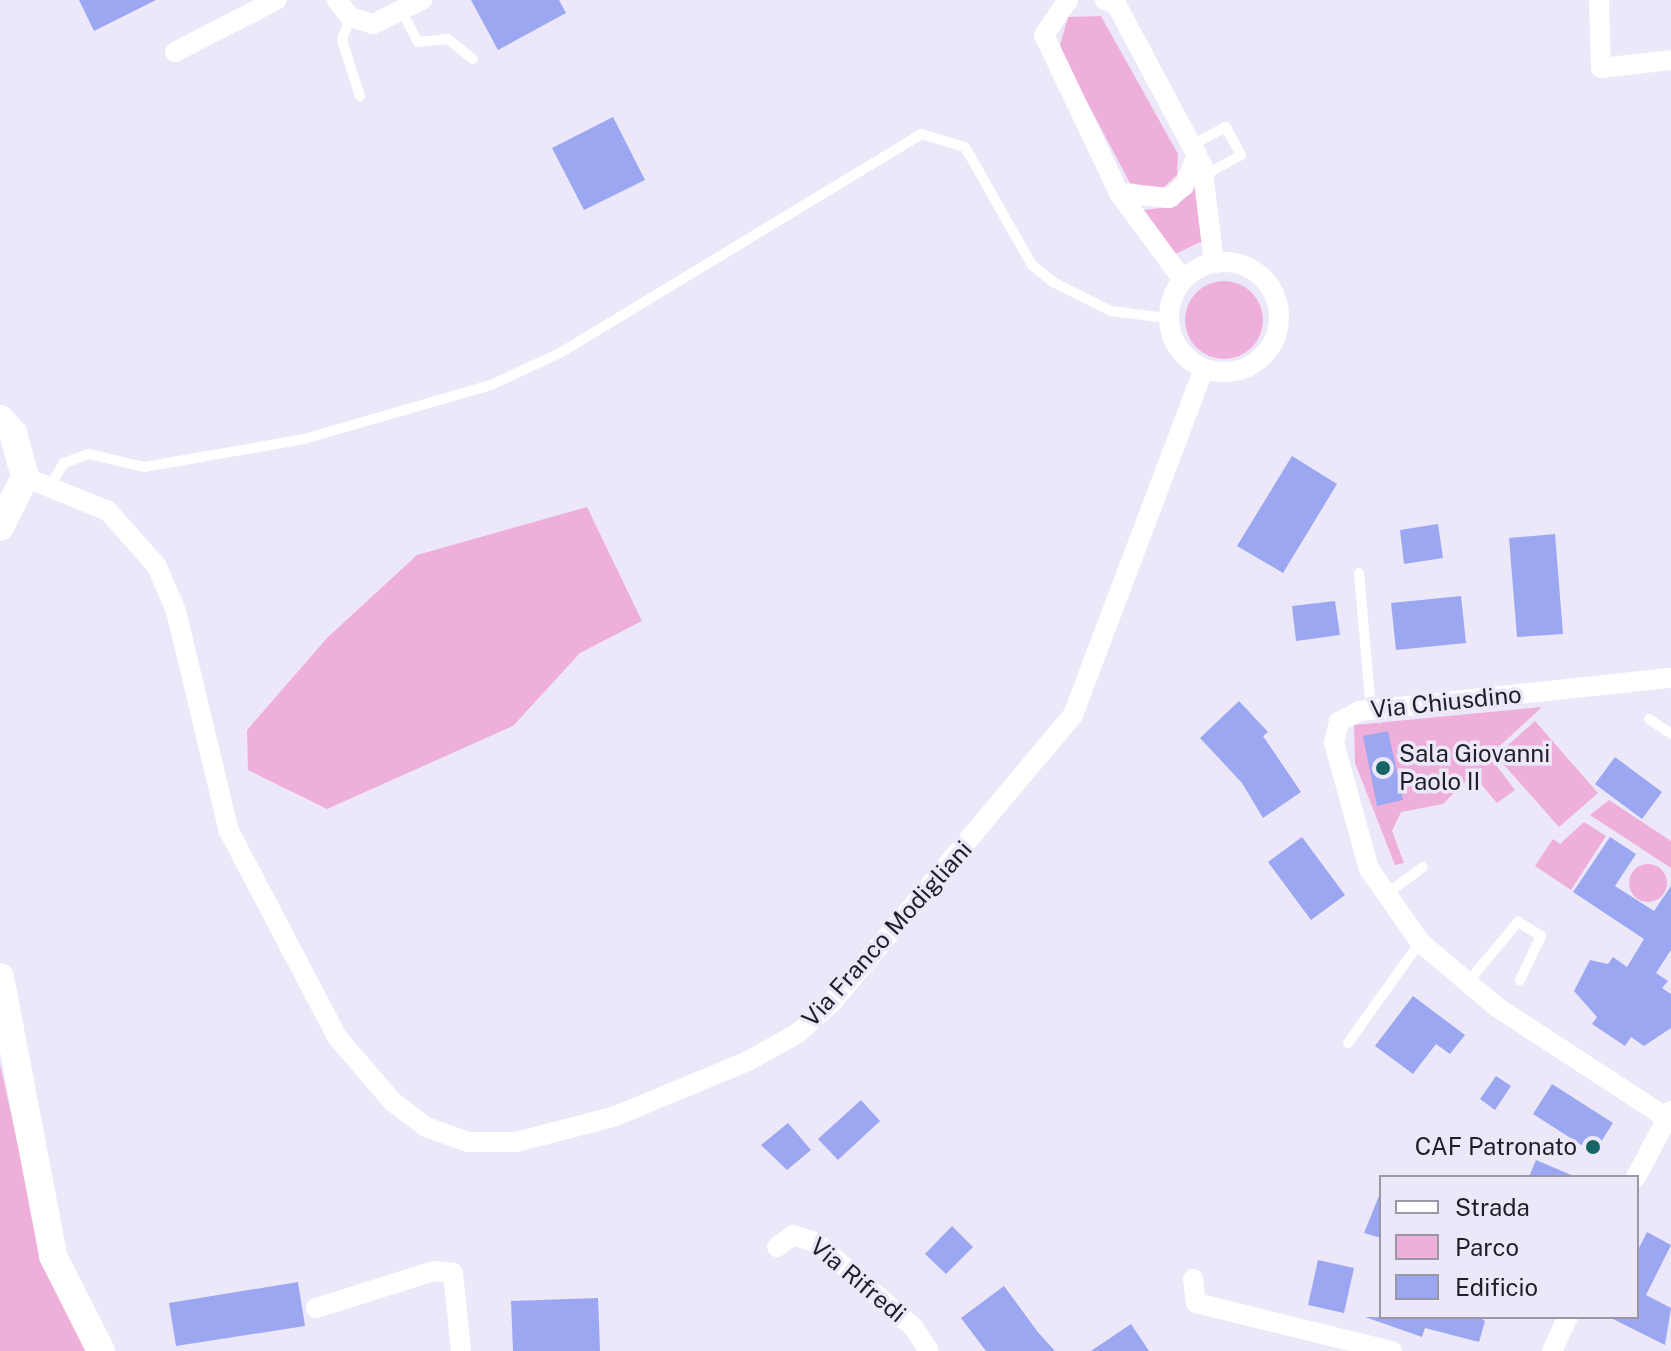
<!DOCTYPE html>
<html>
<head>
<meta charset="utf-8">
<style>
	body { margin:0 }
	#map { position:relative; width:1671px; height:1351px; overflow:hidden; background:#ece8fa; font-family:"Public Sans",sans-serif }
	div>[style] { position:absolute }
	[style*='--x'] { left:calc(var(--x)*1px); top:calc(var(--y)*1px); width:calc(var(--w)*1px); rotate:calc(var(--a)*1deg) }
	.green>* { inset:0; background:#eeb0da }
	.round { border-radius:50% }
	.building>* { inset:0; background:#9ca7f2 }
	.lane>* { height:10px; margin:-5px; padding:0 5px; transform-origin:5px; border-radius:5px; background:#fff }
	.street>* { height:20px; margin:-10px; padding:0 10px; transform-origin:10px; border-radius:10px; background:#fff }
	.street>.ring { margin:-10px; padding:0; box-sizing:content-box; background:none; border:20px solid #fff; border-radius:50% }
	.secondary>* { height:28px; margin:-14px; padding:0 14px; transform-origin:14px; border-radius:14px; background:#fff }
	.dots>* { width:22px; height:22px; translate:-50% -50%; box-sizing:border-box; border:4px solid #ece8fa; border-radius:50% }
	span { translate:-50% -50%; white-space:nowrap; text-align:center; line-height:1.15; -webkit-text-stroke:7px #ece8fa; paint-order:stroke }
	.street-label { font-size:24px; color:#211f26 }
	.poi-label { font-size:24px; color:#211f26 }
	.left { translate:0 -50%; text-align:left }
	.right { translate:-100% -50%; text-align:right }
	.legend { position:absolute; left:1379px; top:1175px; width:260px; height:144px; box-sizing:border-box; background:#ece8fa; border:2px solid #9b98a5; margin:0; padding:10px 14px; list-style:none; font-size:24px; color:#211f26 }
	.legend li { display:flex; align-items:center; gap:16px; height:40px }
	.legend b { width:40px; border:2px solid #9b98a5 }
</style>
</head>
<body>
<div id="map">
	<div class="green">
		<div style="clip-path:polygon(1101px 16px,1178px 154px,1177px 175px,1162px 189px,1130px 183px,1059px 49px,1068px 17px)"></div>
		<div style="clip-path:polygon(1199px 176px,1207px 239px,1175px 254px,1143px 210px,1177px 206px)"></div>
		<div class="round" style="left:1185px;top:281px;width:78px;height:78px"></div>
		<div style="clip-path:polygon(587px 507px,642px 621px,580px 653px,513px 726px,327px 809px,248px 770px,247px 730px,327px 638px,417px 555px)"></div>
		<div style="clip-path:polygon(1542px 707px,1489px 756px,1515px 790px,1497px 803px,1480px 783px,1465px 782px,1443px 804px,1401px 812px,1392px 831px,1404px 863px,1395px 865px,1355px 763px,1354px 725px)"></div>
		<div style="clip-path:polygon(1535px 721px,1598px 793px,1559px 827px,1496px 756px)"></div>
		<div style="clip-path:polygon(1609px 800px,1671px 841px,1671px 868px,1590px 815px)"></div>
		<div style="clip-path:polygon(1584px 822px,1606px 836px,1571px 890px,1535px 866px,1553px 839px,1560px 844px)"></div>
		<div class="round" style="left:1629px;top:864px;width:38px;height:38px"></div>
		<div style="clip-path:polygon(0 1064px,35px 1223px,94px 1351px,0 1351px)"></div>
	</div>
	<div class="building">
		<div style="clip-path:polygon(79px 0,156px 0,94px 31px)"></div>
		<div style="clip-path:polygon(471px 0,559px 0,566px 13px,498px 50px)"></div>
		<div style="clip-path:polygon(613px 117px,645px 180px,584px 210px,552px 148px)"></div>
		<div style="clip-path:polygon(1292px 456px,1337px 484px,1283px 573px,1237px 546px)"></div>
		<div style="clip-path:polygon(1438px 524px,1443px 558px,1404px 564px,1400px 530px)"></div>
		<div style="clip-path:polygon(1555px 534px,1563px 634px,1517px 637px,1509px 538px)"></div>
		<div style="clip-path:polygon(1461px 596px,1466px 643px,1396px 650px,1391px 603px)"></div>
		<div style="clip-path:polygon(1335px 601px,1340px 635px,1296px 641px,1292px 606px)"></div>
		<div style="clip-path:polygon(1239px 701px,1268px 732px,1263px 736px,1301px 792px,1263px 818px,1242px 783px,1200px 738px)"></div>
		<div style="clip-path:polygon(1388px 731px,1403px 800px,1377px 806px,1363px 736px)"></div>
		<div style="clip-path:polygon(1615px 757px,1662px 792px,1642px 819px,1595px 784px)"></div>
		<div style="clip-path:polygon(1302px 837px,1345px 895px,1311px 920px,1268px 862px)"></div>
		<div style="clip-path:polygon(1610px 837px,1636px 854px,1615px 886px,1654px 911px,1671px 886px,1671px 950px,1656px 973px,1668px 981px,1662px 988px,1671px 994px,1671px 1028px,1644px 1046px,1631px 1037px,1625px 1046px,1592px 1024px,1597px 1017px,1574px 991px,1590px 960px,1608px 964px,1613px 957px,1627px 967px,1644px 939px,1573px 892px)"></div>
		<div style="clip-path:polygon(1413px 996px,1465px 1035px,1450px 1054px,1436px 1044px,1413px 1074px,1375px 1046px)"></div>
		<div style="clip-path:polygon(1496px 1076px,1511px 1086px,1495px 1110px,1480px 1099px)"></div>
		<div style="clip-path:polygon(1552px 1084px,1613px 1123px,1594px 1153px,1533px 1114px)"></div>
		<div style="clip-path:polygon(861px 1100px,880px 1121px,838px 1160px,818px 1139px)"></div>
		<div style="clip-path:polygon(788px 1123px,811px 1150px,787px 1170px,761px 1145px)"></div>
		<div style="clip-path:polygon(1536px 1160px,1576px 1177px,1529px 1177px)"></div>
		<div style="clip-path:polygon(1381px 1191px,1381px 1238px,1364px 1233px)"></div>
		<div style="clip-path:polygon(952px 1226px,973px 1247px,946px 1274px,925px 1254px)"></div>
		<div style="clip-path:polygon(1647px 1232px,1671px 1245px,1646px 1295px,1671px 1308px,1665px 1345px,1609px 1317px,1637px 1317px,1637px 1252px)"></div>
		<div style="clip-path:polygon(1318px 1260px,1354px 1268px,1344px 1313px,1308px 1305px)"></div>
		<div style="clip-path:polygon(298px 1282px,305px 1326px,176px 1346px,169px 1303px)"></div>
		<div style="clip-path:polygon(1004px 1286px,1037px 1331px,1055px 1351px,986px 1351px,961px 1318px)"></div>
		<div style="clip-path:polygon(598px 1298px,600px 1351px,513px 1351px,511px 1301px)"></div>
		<div style="clip-path:polygon(1365px 1317px,1479px 1317px,1485px 1321px,1479px 1342px,1425px 1328px,1422px 1337px)"></div>
		<div style="clip-path:polygon(1131px 1324px,1149px 1351px,1091px 1351px)"></div>
	</div>
	<div class="lane">
		<div style="--x:402;--y:11;--w:35;--a:63"></div>
		<div style="--x:418;--y:42;--w:30;--a:-6"></div>
		<div style="--x:448;--y:39;--w:32;--a:39"></div>
		<div style="--x:350;--y:17;--w:24;--a:109"></div>
		<div style="--x:342;--y:40;--w:59;--a:72.2"></div>
		<div style="--x:1192;--y:145;--w:38;--a:-28"></div>
		<div style="--x:1226;--y:127;--w:32;--a:62"></div>
		<div style="--x:1241;--y:155;--w:41;--a:150.9"></div>
		<div style="--x:50;--y:486;--w:27;--a:-59"></div>
		<div style="--x:64;--y:463;--w:27;--a:-20"></div>
		<div style="--x:89;--y:454;--w:57;--a:13.3"></div>
		<div style="--x:144;--y:467;--w:162;--a:-9.9"></div>
		<div style="--x:304;--y:439;--w:195;--a:-16.1"></div>
		<div style="--x:491;--y:385;--w:76;--a:-24.9"></div>
		<div style="--x:560;--y:353;--w:422;--a:-31.2"></div>
		<div style="--x:921;--y:134;--w:46;--a:16.5"></div>
		<div style="--x:965;--y:147;--w:136;--a:60.4"></div>
		<div style="--x:1032;--y:265;--w:27;--a:39"></div>
		<div style="--x:1053;--y:282;--w:65;--a:26.6"></div>
		<div style="--x:1111;--y:311;--w:56;--a:7.1"></div>
		<div style="--x:1359;--y:573;--w:138;--a:85"></div>
		<div style="--x:1649;--y:719;--w:27;--a:34"></div>
		<div style="--x:1385;--y:895;--w:47;--a:-36.4"></div>
		<div style="--x:1467;--y:983;--w:80;--a:-50.1"></div>
		<div style="--x:1518;--y:922;--w:27;--a:31"></div>
		<div style="--x:1541;--y:936;--w:49;--a:115.5"></div>
		<div style="--x:1348;--y:1043;--w:124;--a:-54.5"></div>
	</div>
	<div class="street">
		<div style="--x:337;--y:0;--w:21;--a:53"></div>
		<div style="--x:350;--y:17;--w:24;--a:17"></div>
		<div style="--x:373;--y:24;--w:55;--a:-26.1"></div>
		<div style="--x:1068;--y:0;--w:42;--a:124.4"></div>
		<div style="--x:1044;--y:35;--w:175;--a:64.6"></div>
		<div style="--x:1119;--y:193;--w:50;--a:5.7"></div>
		<div style="--x:1169;--y:198;--w:19;--a:-39"></div>
		<div style="--x:1184;--y:186;--w:34;--a:-67"></div>
		<div style="--x:1105;--y:0;--w:12;--a:20"></div>
		<div style="--x:1116;--y:4;--w:183;--a:61.9"></div>
		<div style="--x:1202;--y:165;--w:99;--a:83"></div>
		<div style="--x:1599;--y:0;--w:68;--a:88.3"></div>
		<div style="--x:1601;--y:68;--w:70;--a:-6.5"></div>
		<div style="--x:175;--y:52;--w:114;--a:-27.2"></div>
		<div style="--x:1119;--y:193;--w:108;--a:53.7"></div>
		<div class="ring" style="left:1169px;top:262px;width:90px;height:90px"></div>
		<div style="--x:25;--y:477;--w:90;--a:22.3"></div>
		<div style="--x:108;--y:511;--w:72;--a:48.4"></div>
		<div style="--x:156;--y:565;--w:50;--a:66.5"></div>
		<div style="--x:176;--y:611;--w:226;--a:76.5"></div>
		<div style="--x:229;--y:831;--w:233;--a:62.3"></div>
		<div style="--x:337;--y:1037;--w:86;--a:49.3"></div>
		<div style="--x:393;--y:1102;--w:41;--a:37.1"></div>
		<div style="--x:426;--y:1127;--w:45;--a:19.7"></div>
		<div style="--x:468;--y:1142;--w:48;--a:0"></div>
		<div style="--x:516;--y:1142;--w:100;--a:-14.5"></div>
		<div style="--x:613;--y:1117;--w:146;--a:-22.5"></div>
		<div style="--x:748;--y:1061;--w:57;--a:-29.2"></div>
		<div style="--x:798;--y:1033;--w:47;--a:-42.4"></div>
		<div style="--x:833;--y:1001;--w:373;--a:-50"></div>
		<div style="--x:1073;--y:715;--w:370;--a:-69.3"></div>
		<div style="--x:1667;--y:1118;--w:202;--a:-146.9"></div>
		<div style="--x:1498;--y:1008;--w:102;--a:-139.8"></div>
		<div style="--x:1420;--y:942;--w:89;--a:-124.9"></div>
		<div style="--x:1369;--y:869;--w:131;--a:-105.5"></div>
		<div style="--x:1334;--y:743;--w:22;--a:-77"></div>
		<div style="--x:1339;--y:722;--w:24;--a:-28"></div>
		<div style="--x:1360;--y:711;--w:313;--a:-6.1"></div>
		<div style="--x:1636;--y:1177;--w:75;--a:-62.1"></div>
		<div style="--x:777;--y:1247;--w:20;--a:-37"></div>
		<div style="--x:793;--y:1235;--w:25;--a:18"></div>
		<div style="--x:817;--y:1243;--w:129;--a:41.2"></div>
		<div style="--x:914;--y:1328;--w:27;--a:57"></div>
		<div style="--x:1193;--y:1279;--w:24;--a:83"></div>
		<div style="--x:1196;--y:1303;--w:202;--a:13.8"></div>
		<div style="--x:316;--y:1308;--w:124;--a:-17.4"></div>
		<div style="--x:434;--y:1271;--w:19;--a:6"></div>
		<div style="--x:453;--y:1273;--w:78;--a:84.1"></div>
		<div style="--x:1552;--y:1351;--w:38;--a:-65"></div>
	</div>
	<div class="secondary">
		<div style="--x:0;--y:419;--w:19;--a:47"></div>
		<div style="--x:13;--y:433;--w:46;--a:74.7"></div>
		<div style="--x:25;--y:477;--w:56;--a:116.6"></div>
		<div style="--x:0;--y:977;--w:284;--a:79.2"></div>
		<div style="--x:53;--y:1256;--w:106;--a:63.2"></div>
	</div>
	<div class="dots">
		<div style="left:1383px;top:768px;background:#176565"></div>
		<div style="left:1593px;top:1147px;background:#176565"></div>
	</div>
	<div class="street-label">
		<span style="left:1446px;top:702px;rotate:-6deg">Via Chiusdino</span>
		<span style="left:887px;top:934px;rotate:-48deg">Via Franco Modigliani</span>
		<span style="left:858px;top:1280px;rotate:40deg">Via Rifredi</span>
	</div>
	<div class="poi-label">
		<span class="left" style="left:1399px;top:768px">Sala Giovanni<br>Paolo II</span>
		<span class="right" style="left:1577px;top:1147px">CAF Patronato</span>
	</div>
	<ul class="legend">
	<li><b style="height:10px;background:#fff"></b>Strada</li>
	<li><b style="height:22px;background:#eeb0da"></b>Parco</li>
	<li><b style="height:22px;background:#9ca7f2"></b>Edificio</li>
	</ul>
</div>
</body>
</html>
